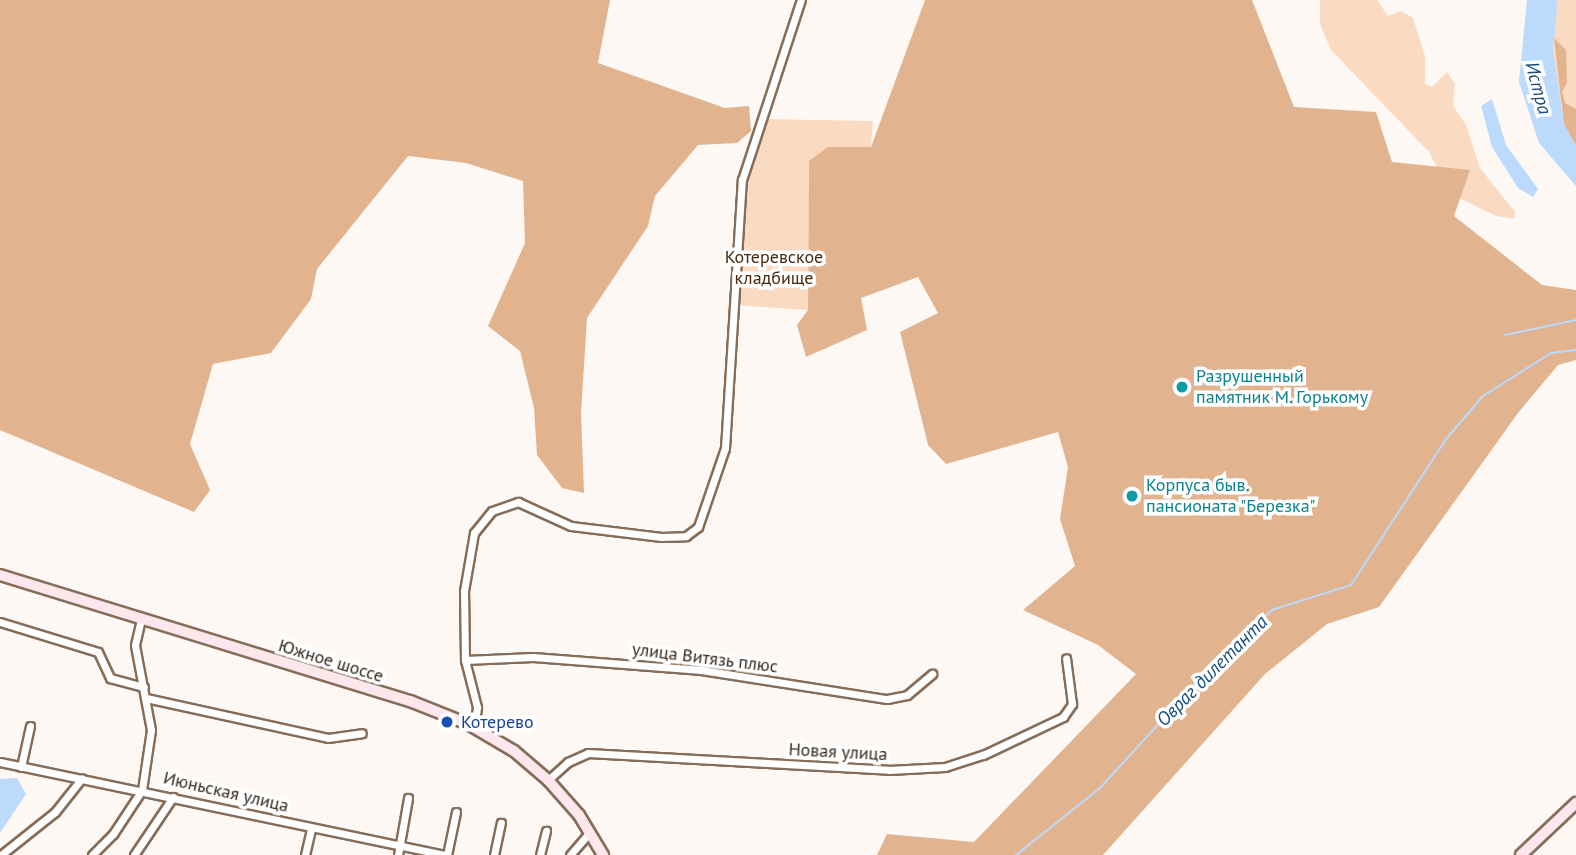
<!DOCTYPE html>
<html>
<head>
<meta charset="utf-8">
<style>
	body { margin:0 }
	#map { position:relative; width:1576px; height:855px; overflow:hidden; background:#fef8f4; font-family:"PT Sans",sans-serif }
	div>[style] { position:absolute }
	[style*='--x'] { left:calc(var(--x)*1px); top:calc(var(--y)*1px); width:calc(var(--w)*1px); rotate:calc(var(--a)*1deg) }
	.green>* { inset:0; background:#fadac1 }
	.forest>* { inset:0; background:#e1b48f }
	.water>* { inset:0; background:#bbdafc }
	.stream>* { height:2px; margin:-1px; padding:0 1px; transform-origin:1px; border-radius:1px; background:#bbdafc }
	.roads { filter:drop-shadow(2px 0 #856d59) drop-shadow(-2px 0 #856d59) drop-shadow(0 2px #856d59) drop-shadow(0 -2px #856d59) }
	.street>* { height:7px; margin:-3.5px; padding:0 3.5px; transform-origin:3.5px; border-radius:3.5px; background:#fff }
	.secondary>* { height:10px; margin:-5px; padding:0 5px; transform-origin:5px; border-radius:5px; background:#fce8ec }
	.dots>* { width:19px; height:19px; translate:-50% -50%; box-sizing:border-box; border:4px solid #fff; border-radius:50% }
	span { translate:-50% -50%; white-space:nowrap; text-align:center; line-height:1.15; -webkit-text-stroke:7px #fff; paint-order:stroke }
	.park-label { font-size:18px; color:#492a0e }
	.culture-label { font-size:18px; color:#0d838f }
	.left { translate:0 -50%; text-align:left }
	.street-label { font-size:18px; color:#332921 }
	.transit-label { font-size:18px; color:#164399 }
	.water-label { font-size:19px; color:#164c7f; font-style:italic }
</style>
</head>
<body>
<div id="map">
	<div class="green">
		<div style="clip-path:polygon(1320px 0,1377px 0,1388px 16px,1401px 11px,1413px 18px,1425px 56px,1425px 84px,1432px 87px,1447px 72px,1455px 84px,1453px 106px,1466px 125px,1480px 168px,1515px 212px,1514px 219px,1496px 216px,1451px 194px,1429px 152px,1331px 50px,1320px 24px)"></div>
		<div style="clip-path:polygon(1558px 0,1576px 0,1576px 146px,1557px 91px,1553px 49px)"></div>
		<div style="clip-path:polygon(765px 119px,873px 121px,871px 147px,828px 147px,809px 162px,808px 310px,734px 305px,744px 201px)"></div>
	</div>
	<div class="forest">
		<div style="clip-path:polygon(0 0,610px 0,598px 63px,725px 108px,749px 106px,751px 131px,737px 143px,698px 145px,655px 196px,648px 226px,587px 318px,581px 413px,584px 493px,562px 488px,537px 455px,534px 408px,520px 351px,488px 326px,525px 243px,523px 181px,466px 163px,408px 156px,317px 269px,311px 299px,271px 353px,213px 364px,190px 444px,210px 490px,194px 512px,0 430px)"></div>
		<div style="clip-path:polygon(925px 0,1252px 0,1294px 107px,1376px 112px,1392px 162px,1470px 170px,1454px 216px,1542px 285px,1576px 290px,1576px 360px,1558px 365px,1518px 413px,1379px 607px,1327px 624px,1265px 674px,1103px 855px,877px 855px,887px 834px,974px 842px,1136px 674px,1098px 645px,1023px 610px,1075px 566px,1060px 519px,1068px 467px,1058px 432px,946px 464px,928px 445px,900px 332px,938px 313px,918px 277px,861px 298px,867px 330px,806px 357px,797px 325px,808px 310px,809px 161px,828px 147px,871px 147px)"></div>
		<div style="clip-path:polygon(1554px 38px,1566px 50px,1567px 83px,1562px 91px,1565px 103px,1576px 109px,1576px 146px,1564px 125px)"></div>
	</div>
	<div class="water">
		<div style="clip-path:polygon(1527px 0,1558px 0,1553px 49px,1564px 124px,1576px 146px,1576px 186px,1539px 143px,1519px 82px)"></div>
		<div style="clip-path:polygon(1492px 99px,1506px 145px,1538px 189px,1533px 197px,1518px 188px,1492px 147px,1481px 106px)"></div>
		<div style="clip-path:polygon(17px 778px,26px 794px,0 833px,0 779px)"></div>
	</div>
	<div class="stream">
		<div style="--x:1505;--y:335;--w:73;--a:-11.9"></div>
		<div style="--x:1016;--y:855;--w:107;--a:-38.6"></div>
		<div style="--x:1100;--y:788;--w:169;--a:-47.6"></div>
		<div style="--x:1214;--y:663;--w:79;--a:-42.4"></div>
		<div style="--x:1272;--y:610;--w:83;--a:-17.6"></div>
		<div style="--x:1351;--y:585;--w:176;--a:-56.9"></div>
		<div style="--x:1447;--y:438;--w:55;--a:-49.4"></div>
		<div style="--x:1483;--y:396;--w:80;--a:-32.3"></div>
		<div style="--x:1551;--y:353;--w:25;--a:-7"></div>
	</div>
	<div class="roads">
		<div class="street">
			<div style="--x:0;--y:622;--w:102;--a:17"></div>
			<div style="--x:98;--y:652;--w:29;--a:65"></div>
			<div style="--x:110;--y:678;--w:35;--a:15"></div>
			<div style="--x:465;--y:660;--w:68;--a:-2.5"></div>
			<div style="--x:533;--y:657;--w:169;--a:4.4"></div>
			<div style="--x:701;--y:670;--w:188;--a:8.9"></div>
			<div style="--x:887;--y:699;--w:20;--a:-11"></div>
			<div style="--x:907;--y:695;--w:33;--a:-40"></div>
			<div style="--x:146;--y:698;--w:186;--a:12.4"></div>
			<div style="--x:328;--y:738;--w:34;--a:-8"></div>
			<div style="--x:474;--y:727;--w:20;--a:-81"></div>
			<div style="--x:477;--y:707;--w:49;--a:-104.3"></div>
			<div style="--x:465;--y:660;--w:69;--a:-90.8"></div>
			<div style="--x:464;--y:591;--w:59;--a:-80.2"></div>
			<div style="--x:474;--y:533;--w:28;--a:-51"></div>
			<div style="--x:492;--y:511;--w:28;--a:-19"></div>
			<div style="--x:518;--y:502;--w:58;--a:24.4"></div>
			<div style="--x:571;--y:526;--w:91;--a:7"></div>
			<div style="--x:661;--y:537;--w:25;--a:-2"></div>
			<div style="--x:686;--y:536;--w:15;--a:-37"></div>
			<div style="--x:698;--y:527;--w:83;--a:-71.1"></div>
			<div style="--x:725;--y:448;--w:269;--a:-86.4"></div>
			<div style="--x:742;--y:180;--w:189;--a:-71.9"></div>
			<div style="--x:0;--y:762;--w:454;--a:11.8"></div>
			<div style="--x:21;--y:767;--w:42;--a:-77.6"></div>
			<div style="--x:548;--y:780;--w:27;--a:-42"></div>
			<div style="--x:568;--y:762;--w:22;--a:-24"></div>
			<div style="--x:588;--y:753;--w:301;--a:3.2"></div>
			<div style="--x:889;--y:770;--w:56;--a:-3.1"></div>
			<div style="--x:945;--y:767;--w:40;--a:-18"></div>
			<div style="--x:983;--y:755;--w:89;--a:-25.4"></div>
			<div style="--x:1063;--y:717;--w:16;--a:-55"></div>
			<div style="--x:1072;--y:704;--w:46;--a:-97.4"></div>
			<div style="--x:1;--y:855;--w:69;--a:-38.5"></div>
			<div style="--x:55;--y:812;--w:43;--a:-51.5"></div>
			<div style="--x:92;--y:855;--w:30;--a:-45"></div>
			<div style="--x:113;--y:834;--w:53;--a:-56.6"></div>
			<div style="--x:142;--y:790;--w:61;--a:-81.5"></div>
			<div style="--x:151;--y:730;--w:86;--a:-100.7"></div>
			<div style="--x:135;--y:645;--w:27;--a:-77"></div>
			<div style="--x:134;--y:855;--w:70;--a:-56.1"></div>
			<div style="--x:305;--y:855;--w:28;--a:-77"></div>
			<div style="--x:398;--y:855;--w:58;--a:-80"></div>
			<div style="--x:447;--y:855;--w:44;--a:-78.2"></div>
			<div style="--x:494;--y:855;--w:33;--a:-78"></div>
			<div style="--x:540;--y:855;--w:25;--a:-76"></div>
			<div style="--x:570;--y:855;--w:30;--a:-49"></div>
		</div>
		<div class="secondary">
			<div style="--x:0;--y:575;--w:429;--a:17.1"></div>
			<div style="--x:410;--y:701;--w:62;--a:21.6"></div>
			<div style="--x:468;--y:724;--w:53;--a:30.4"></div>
			<div style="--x:514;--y:751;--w:45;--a:40.5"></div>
			<div style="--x:548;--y:780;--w:47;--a:48.5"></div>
			<div style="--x:579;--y:815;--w:47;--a:59"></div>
			<div style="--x:1521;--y:855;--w:76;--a:-43.4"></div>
		</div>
	</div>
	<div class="dots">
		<div style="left:1182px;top:387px;background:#0f9aa8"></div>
		<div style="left:1132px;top:496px;background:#0f9aa8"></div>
		<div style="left:447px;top:722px;background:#1a4fb4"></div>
	</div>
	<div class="park-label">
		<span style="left:774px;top:268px">Котеревское<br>кладбище</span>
	</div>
	<div class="culture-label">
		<span class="left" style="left:1196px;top:387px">Разрушенный<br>памятник М. Горькому</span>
		<span class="left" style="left:1146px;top:496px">Корпуса быв.<br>пансионата "Березка"</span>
	</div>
	<div class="street-label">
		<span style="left:705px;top:658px;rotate:7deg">улица Витязь плюс</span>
		<span style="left:331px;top:661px;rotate:17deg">Южное шоссе</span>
		<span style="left:838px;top:752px;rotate:3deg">Новая улица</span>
		<span style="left:226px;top:792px;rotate:13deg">Июньская улица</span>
	</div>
	<div class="transit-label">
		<span class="left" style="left:461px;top:722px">Котерево</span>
	</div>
	<div class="water-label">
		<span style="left:1538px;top:88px;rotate:75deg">Истра</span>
		<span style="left:1212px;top:671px;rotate:-45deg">Овраг дилетанта</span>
	</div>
</div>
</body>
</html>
